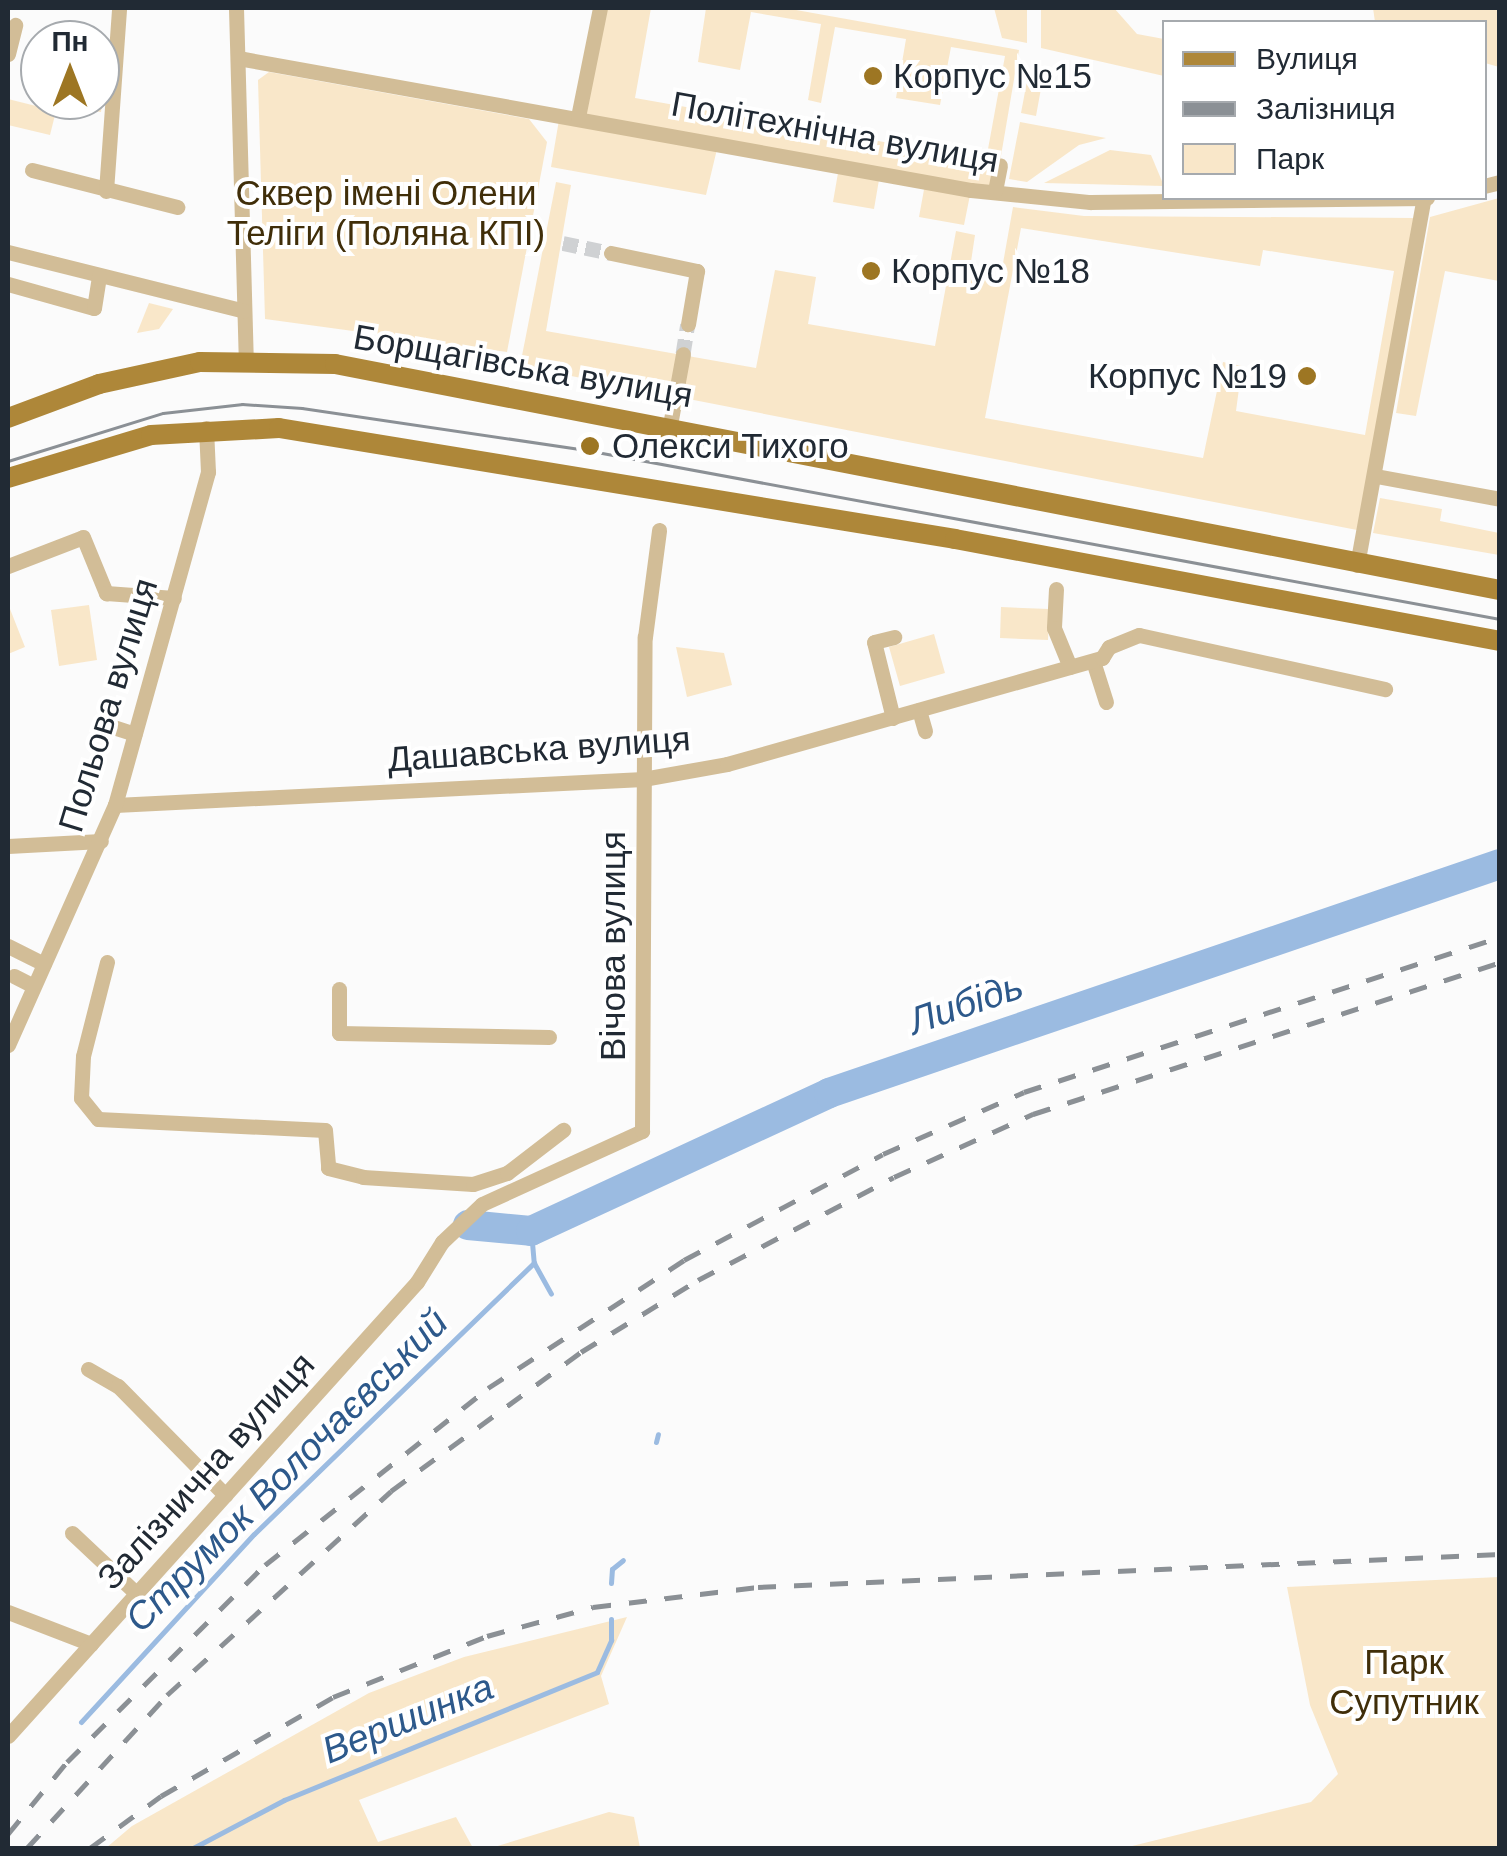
<!DOCTYPE html>
<html>
<head>
<meta charset="utf-8">
<style>
	body { margin:0 }
	#map { position:relative; width:1507px; height:1856px; overflow:hidden; background:#fbfbfb; font-family:Arial,sans-serif }
	div>[style] { position:absolute }
	[style*='--x'] { left:calc(var(--x)*1px); top:calc(var(--y)*1px); width:calc(var(--w)*1px); rotate:calc(var(--a)*1deg) }
	.green>* { inset:0; background:#f9e7c9 }
	.stream>* { height:5px; margin:-2.5px; padding:0 2.5px; transform-origin:2.5px; border-radius:2.5px; background:#9bbbe1 }
	.river>* { height:30px; margin:-15px; padding:0 15px; transform-origin:15px; border-radius:15px; background:#9bbbe1 }
	.minor-tunnel>* { height:15px; margin-top:-7.5px; transform-origin:0; background:repeating-linear-gradient(90deg,#cfd1d3 0 15px,transparent 0 23px) }
	.minor>* { height:15px; margin:-7.5px; padding:0 7.5px; transform-origin:7.5px; border-radius:7.5px; background:#d2bd97 }
	.major>* { height:20px; margin:-10px; padding:0 10px; transform-origin:10px; border-radius:10px; background:#ae8739 }
	.tram>* { height:2.5px; margin:-1.25px; padding:0 1.25px; transform-origin:1.25px; border-radius:1.25px; background:#8b9095 }
	.rail>* { height:5px; margin-top:-2.5px; transform-origin:0; background:repeating-linear-gradient(90deg,#8b9095 0 18px,transparent 0 36px) }
	.dots>* { width:28px; height:28px; translate:-50% -50%; box-sizing:border-box; border:5px solid #fff; border-radius:50% }
	span { translate:-50% -50%; white-space:nowrap; text-align:center; line-height:1.15; -webkit-text-stroke:8px #fff; paint-order:stroke }
	.poi-label { font-size:35px; color:#212a34 }
	.left { translate:0 -50%; text-align:left }
	.right { translate:-100% -50%; text-align:right }
	.street-label { font-size:35px; color:#212a34 }
	.park-label { font-size:35px; color:#402e09 }
	.water-label { font-size:38px; color:#2d598b; font-style:italic }
	.frame { position:absolute; inset:0; border:10px solid #212a34; pointer-events:none }
	.legend { position:absolute; left:1162px; top:20px; width:325px; height:180px; box-sizing:border-box; background:#fff; border:2px solid #a6aaae; margin:0; padding:12px 18px; list-style:none; font-size:30px; color:#212a34 }
	.legend li { display:flex; align-items:center; gap:20px; height:50px }
	.legend b { width:50px; border:2px solid #a6aaae }
	.north { position:absolute; left:20px; top:20px; width:100px; height:100px; box-sizing:border-box; background:#fff; border:2px solid #a6aaae; border-radius:50%; rotate:0deg; font-size:28px; font-weight:700; line-height:40px; text-align:center; color:#212a34 }
	.north::after { content:''; display:block; margin:auto; width:35px; height:45px; background:#9d7623; clip-path:polygon(50% 0,100% 100%,50% 72%,0 100%) }
</style>
</head>
<body>
<div id="map">
	<div class="green">
		<div style="clip-path:polygon(600px 8px,651px 8px,635px 98px,986px 160px,1005px 56px,951px 47px,940px 105px,896px 98px,906px 39px,835px 27px,821px 103px,808px 100px,821px 24px,751px 12px,740px 70px,698px 62px,706px 8px,785px 8px,1019px 50px,995px 191px,971px 190px,964px 225px,919px 217px,925px 184px,880px 174px,874px 209px,833px 202px,839px 167px,718px 145px,706px 195px,551px 167px,560px 114px,577px 117px)"></div>
		<div style="clip-path:polygon(994px 8px,1027px 8px,1027px 43px,1002px 38px)"></div>
		<div style="clip-path:polygon(1041px 8px,1114px 8px,1137px 34px,1164px 39px,1164px 76px,1041px 48px)"></div>
		<div style="clip-path:polygon(1373px 8px,1499px 8px,1499px 67px,1485px 63px,1484px 22px,1375px 22px)"></div>
		<div style="clip-path:polygon(100px 57px,108px 58px,101px 112px,72px 108px,73px 100px,100px 100px)"></div>
		<div style="clip-path:polygon(1029px 70px,1044px 72px,1036px 116px,1021px 113px)"></div>
		<div style="clip-path:polygon(269px 72px,529px 119px,547px 142px,507px 352px,265px 319px,258px 80px)"></div>
		<div style="clip-path:polygon(8px 99px,56px 111px,50px 135px,8px 125px)"></div>
		<div style="clip-path:polygon(1020px 122px,1106px 138px,1079px 145px,1027px 182px,1009px 179px)"></div>
		<div style="clip-path:polygon(1110px 150px,1151px 155px,1164px 186px,1044px 183px)"></div>
		<div style="clip-path:polygon(evenodd,556px 182px,571px 185px,546px 331px,756px 368px,775px 270px,816px 277px,808px 324px,935px 346px,956px 231px,975px 235px,969px 275px,1000px 280px,1013px 207px,1084px 216px,1415px 218px,1357px 530px,520px 366px,556px 182px,1021px 228px,1260px 266px,1263px 250px,1394px 271px,1365px 435px,1236px 411px,1242px 366px,1223px 362px,1203px 458px,985px 418px,1021px 228px)"></div>
		<div style="clip-path:polygon(1499px 198px,1499px 281px,1445px 271px,1416px 416px,1396px 413px,1430px 217px)"></div>
		<div style="clip-path:polygon(149px 303px,173px 309px,159px 329px,137px 333px)"></div>
		<div style="clip-path:polygon(1380px 498px,1442px 509px,1440px 521px,1499px 533px,1499px 555px,1373px 533px)"></div>
		<div style="clip-path:polygon(8px 604px,25px 647px,8px 654px)"></div>
		<div style="clip-path:polygon(89px 605px,97px 660px,59px 666px,51px 610px)"></div>
		<div style="clip-path:polygon(1001px 607px,1049px 609px,1048px 640px,1000px 638px)"></div>
		<div style="clip-path:polygon(934px 634px,945px 673px,900px 686px,889px 647px)"></div>
		<div style="clip-path:polygon(676px 647px,724px 653px,732px 685px,687px 697px)"></div>
		<div style="clip-path:polygon(1499px 1577px,1499px 1848px,1124px 1848px,1311px 1802px,1338px 1774px,1310px 1705px,1287px 1587px)"></div>
		<div style="clip-path:polygon(627px 1617px,601px 1676px,609px 1704px,359px 1800px,378px 1842px,456px 1817px,473px 1848px,106px 1848px,132px 1826px,369px 1693px,464px 1657px)"></div>
		<div style="clip-path:polygon(609px 1812px,634px 1817px,640px 1848px,491px 1848px)"></div>
	</div>
	<div class="stream">
		<div style="--x:531;--y:1231;--w:32;--a:85"></div>
		<div style="--x:534;--y:1263;--w:35;--a:61"></div>
		<div style="--x:656;--y:1442;--w:8;--a:-76"></div>
		<div style="--x:611;--y:1583;--w:14;--a:-86"></div>
		<div style="--x:612;--y:1569;--w:14;--a:-39"></div>
		<div style="--x:81;--y:1722;--w:255;--a:-47.4"></div>
		<div style="--x:254;--y:1534;--w:390;--a:-44.1"></div>
		<div style="--x:193;--y:1848;--w:103;--a:-27.8"></div>
		<div style="--x:284;--y:1800;--w:338;--a:-22.2"></div>
		<div style="--x:597;--y:1672;--w:35;--a:-66"></div>
		<div style="--x:611;--y:1640;--w:21;--a:-90"></div>
	</div>
	<div class="river">
		<div style="--x:468;--y:1225;--w:63;--a:5.4"></div>
		<div style="--x:531;--y:1231;--w:328;--a:-24.8"></div>
		<div style="--x:829;--y:1093;--w:709;--a:-18.84"></div>
	</div>
	<div class="minor-tunnel">
		<div style="--x:563;--y:243;--w:49;--a:11.8"></div>
		<div style="--x:683;--y:354;--w:30;--a:-81"></div>
	</div>
	<div class="minor">
		<div style="--x:236;--y:8;--w:352;--a:88.4"></div>
		<div style="--x:8;--y:54;--w:30;--a:-76"></div>
		<div style="--x:238;--y:58;--w:745;--a:10.21"></div>
		<div style="--x:971;--y:190;--w:120;--a:5.8"></div>
		<div style="--x:1090;--y:202;--w:337;--a:-0.7"></div>
		<div style="--x:578;--y:117;--w:111;--a:-78.6"></div>
		<div style="--x:32;--y:170;--w:150;--a:14.3"></div>
		<div style="--x:1484;--y:186;--w:16;--a:-14"></div>
		<div style="--x:106;--y:191;--w:183;--a:-85.9"></div>
		<div style="--x:995;--y:191;--w:26;--a:-79"></div>
		<div style="--x:8;--y:252;--w:243;--a:14"></div>
		<div style="--x:611;--y:253;--w:88;--a:11.8"></div>
		<div style="--x:697;--y:271;--w:54;--a:99.6"></div>
		<div style="--x:8;--y:284;--w:89;--a:15.6"></div>
		<div style="--x:94;--y:308;--w:33;--a:-81"></div>
		<div style="--x:670;--y:425;--w:72;--a:-79.6"></div>
		<div style="--x:1376;--y:476;--w:126;--a:10.5"></div>
		<div style="--x:1357;--y:565;--w:373;--a:-79.7"></div>
		<div style="--x:8;--y:566;--w:80;--a:-21.1"></div>
		<div style="--x:83;--y:537;--w:61;--a:67.7"></div>
		<div style="--x:106;--y:593;--w:68;--a:4.2"></div>
		<div style="--x:1056;--y:589;--w:39;--a:93"></div>
		<div style="--x:1054;--y:628;--w:42;--a:67.7"></div>
		<div style="--x:1093;--y:661;--w:43;--a:72.4"></div>
		<div style="--x:919;--y:710;--w:22;--a:74"></div>
		<div style="--x:893;--y:718;--w:78;--a:-104"></div>
		<div style="--x:874;--y:642;--w:21;--a:-14"></div>
		<div style="--x:107;--y:725;--w:29;--a:18"></div>
		<div style="--x:115;--y:805;--w:529;--a:-2.82"></div>
		<div style="--x:643;--y:779;--w:85;--a:-10.1"></div>
		<div style="--x:727;--y:764;--w:390;--a:-15.8"></div>
		<div style="--x:1102;--y:658;--w:13;--a:-58"></div>
		<div style="--x:1109;--y:647;--w:32;--a:-22"></div>
		<div style="--x:1139;--y:635;--w:252;--a:12.4"></div>
		<div style="--x:8;--y:846;--w:93;--a:-3.1"></div>
		<div style="--x:8;--y:946;--w:40;--a:26.6"></div>
		<div style="--x:107;--y:962;--w:97;--a:104.3"></div>
		<div style="--x:83;--y:1056;--w:42;--a:92.7"></div>
		<div style="--x:81;--y:1098;--w:27;--a:51"></div>
		<div style="--x:98;--y:1119;--w:227;--a:2.8"></div>
		<div style="--x:325;--y:1130;--w:38;--a:85"></div>
		<div style="--x:328;--y:1168;--w:36;--a:14"></div>
		<div style="--x:363;--y:1177;--w:110;--a:3.6"></div>
		<div style="--x:473;--y:1184;--w:36;--a:-18"></div>
		<div style="--x:507;--y:1173;--w:71;--a:-37.5"></div>
		<div style="--x:14;--y:976;--w:22;--a:27"></div>
		<div style="--x:339;--y:989;--w:44;--a:90"></div>
		<div style="--x:339;--y:1033;--w:210;--a:1.1"></div>
		<div style="--x:8;--y:1045;--w:263;--a:-66"></div>
		<div style="--x:115;--y:805;--w:346;--a:-74.4"></div>
		<div style="--x:208;--y:472;--w:44;--a:-92.6"></div>
		<div style="--x:88;--y:1369;--w:34;--a:30"></div>
		<div style="--x:118;--y:1386;--w:153;--a:45.5"></div>
		<div style="--x:72;--y:1533;--w:88;--a:43.2"></div>
		<div style="--x:8;--y:1612;--w:89;--a:21.1"></div>
		<div style="--x:8;--y:1736;--w:611;--a:-47.98"></div>
		<div style="--x:417;--y:1282;--w:47;--a:-58"></div>
		<div style="--x:442;--y:1242;--w:55;--a:-43.5"></div>
		<div style="--x:482;--y:1204;--w:176;--a:-24.5"></div>
		<div style="--x:642;--y:1131;--w:494;--a:-89.7"></div>
		<div style="--x:645;--y:637;--w:108;--a:-82.5"></div>
	</div>
	<div class="major">
		<div style="--x:8;--y:418;--w:97;--a:-20.5"></div>
		<div style="--x:99;--y:384;--w:103;--a:-12.3"></div>
		<div style="--x:200;--y:362;--w:135;--a:0.8"></div>
		<div style="--x:335;--y:364;--w:1187;--a:10.98"></div>
		<div style="--x:8;--y:478;--w:149;--a:-16.7"></div>
		<div style="--x:151;--y:435;--w:128;--a:-3.1"></div>
		<div style="--x:279;--y:428;--w:685;--a:9.32"></div>
		<div style="--x:955;--y:539;--w:554;--a:10.6"></div>
	</div>
	<div class="tram">
		<div style="--x:8;--y:461;--w:162;--a:-17.2"></div>
		<div style="--x:163;--y:413;--w:80;--a:-6.5"></div>
		<div style="--x:242;--y:404;--w:60;--a:3.8"></div>
		<div style="--x:302;--y:408;--w:287;--a:8.4"></div>
		<div style="--x:586;--y:450;--w:929;--a:10.48"></div>
	</div>
	<div class="rail">
		<div style="--x:8;--y:1834;--w:93;--a:-50.7"></div>
		<div style="--x:67;--y:1762;--w:279;--a:-44.9"></div>
		<div style="--x:265;--y:1565;--w:285;--a:-38.4"></div>
		<div style="--x:488;--y:1388;--w:234;--a:-33.1"></div>
		<div style="--x:684;--y:1260;--w:225;--a:-28"></div>
		<div style="--x:883;--y:1154;--w:154;--a:-23.7"></div>
		<div style="--x:1024;--y:1092;--w:501;--a:-18.04"></div>
		<div style="--x:27;--y:1848;--w:207;--a:-47.5"></div>
		<div style="--x:167;--y:1695;--w:303;--a:-42.3"></div>
		<div style="--x:391;--y:1491;--w:235;--a:-36.2"></div>
		<div style="--x:581;--y:1352;--w:137;--a:-31.6"></div>
		<div style="--x:698;--y:1280;--w:221;--a:-27.7"></div>
		<div style="--x:894;--y:1177;--w:153;--a:-24.4"></div>
		<div style="--x:1033;--y:1114;--w:491;--a:-18"></div>
		<div style="--x:90;--y:1848;--w:88;--a:-36.2"></div>
		<div style="--x:161;--y:1796;--w:198;--a:-29.9"></div>
		<div style="--x:333;--y:1697;--w:166;--a:-21.6"></div>
		<div style="--x:487;--y:1636;--w:110;--a:-15.3"></div>
		<div style="--x:593;--y:1607;--w:166;--a:-6.9"></div>
		<div style="--x:758;--y:1587;--w:743;--a:-2.55"></div>
	</div>
	<div class="dots">
		<div style="left:873px;top:76px;background:#9d7623"></div>
		<div style="left:871px;top:271px;background:#9d7623"></div>
		<div style="left:1307px;top:376px;background:#9d7623"></div>
		<div style="left:590px;top:446px;background:#9d7623"></div>
	</div>
	<div class="poi-label">
		<span class="left" style="left:893px;top:76px">Корпус №15</span>
		<span class="left" style="left:891px;top:271px">Корпус №18</span>
		<span class="right" style="left:1287px;top:376px">Корпус №19</span>
		<span class="left" style="left:612px;top:446px">Олекси Тихого</span>
	</div>
	<div class="street-label">
		<span style="left:835px;top:132px;rotate:10deg">Політехнічна вулиця</span>
		<span style="left:523px;top:366px;rotate:10deg">Борщагівська вулиця</span>
		<span style="left:108px;top:705px;rotate:-73deg">Польова вулиця</span>
		<span style="left:539px;top:749px;rotate:-4deg">Дашавська вулиця</span>
		<span style="left:613px;top:946px;rotate:-90deg">Вічова вулиця</span>
		<span style="left:206px;top:1471px;rotate:-48deg">Залізнична вулиця</span>
	</div>
	<div class="park-label">
		<span style="left:386px;top:213px">Сквер імені Олени<br>Теліги (Поляна КПІ)</span>
		<span style="left:1404px;top:1682px">Парк<br>Супутник</span>
	</div>
	<div class="water-label">
		<span style="left:966px;top:1004px;rotate:-19deg">Либідь</span>
		<span style="left:287px;top:1471px;rotate:-45deg">Струмок Волочаєвський</span>
		<span style="left:408px;top:1719px;rotate:-22deg">Вершинка</span>
	</div>
	<div class="frame"></div>
	<ul class="legend">
	<li><b style="height:12px;background:#ae8739"></b>Вулиця</li>
	<li><b style="height:12px;background:#8b9095"></b>Залізниця</li>
	<li><b style="height:28px;background:#f9e7c9"></b>Парк</li>
	</ul>
	<div class="north">Пн</div>
</div>
</body>
</html>
